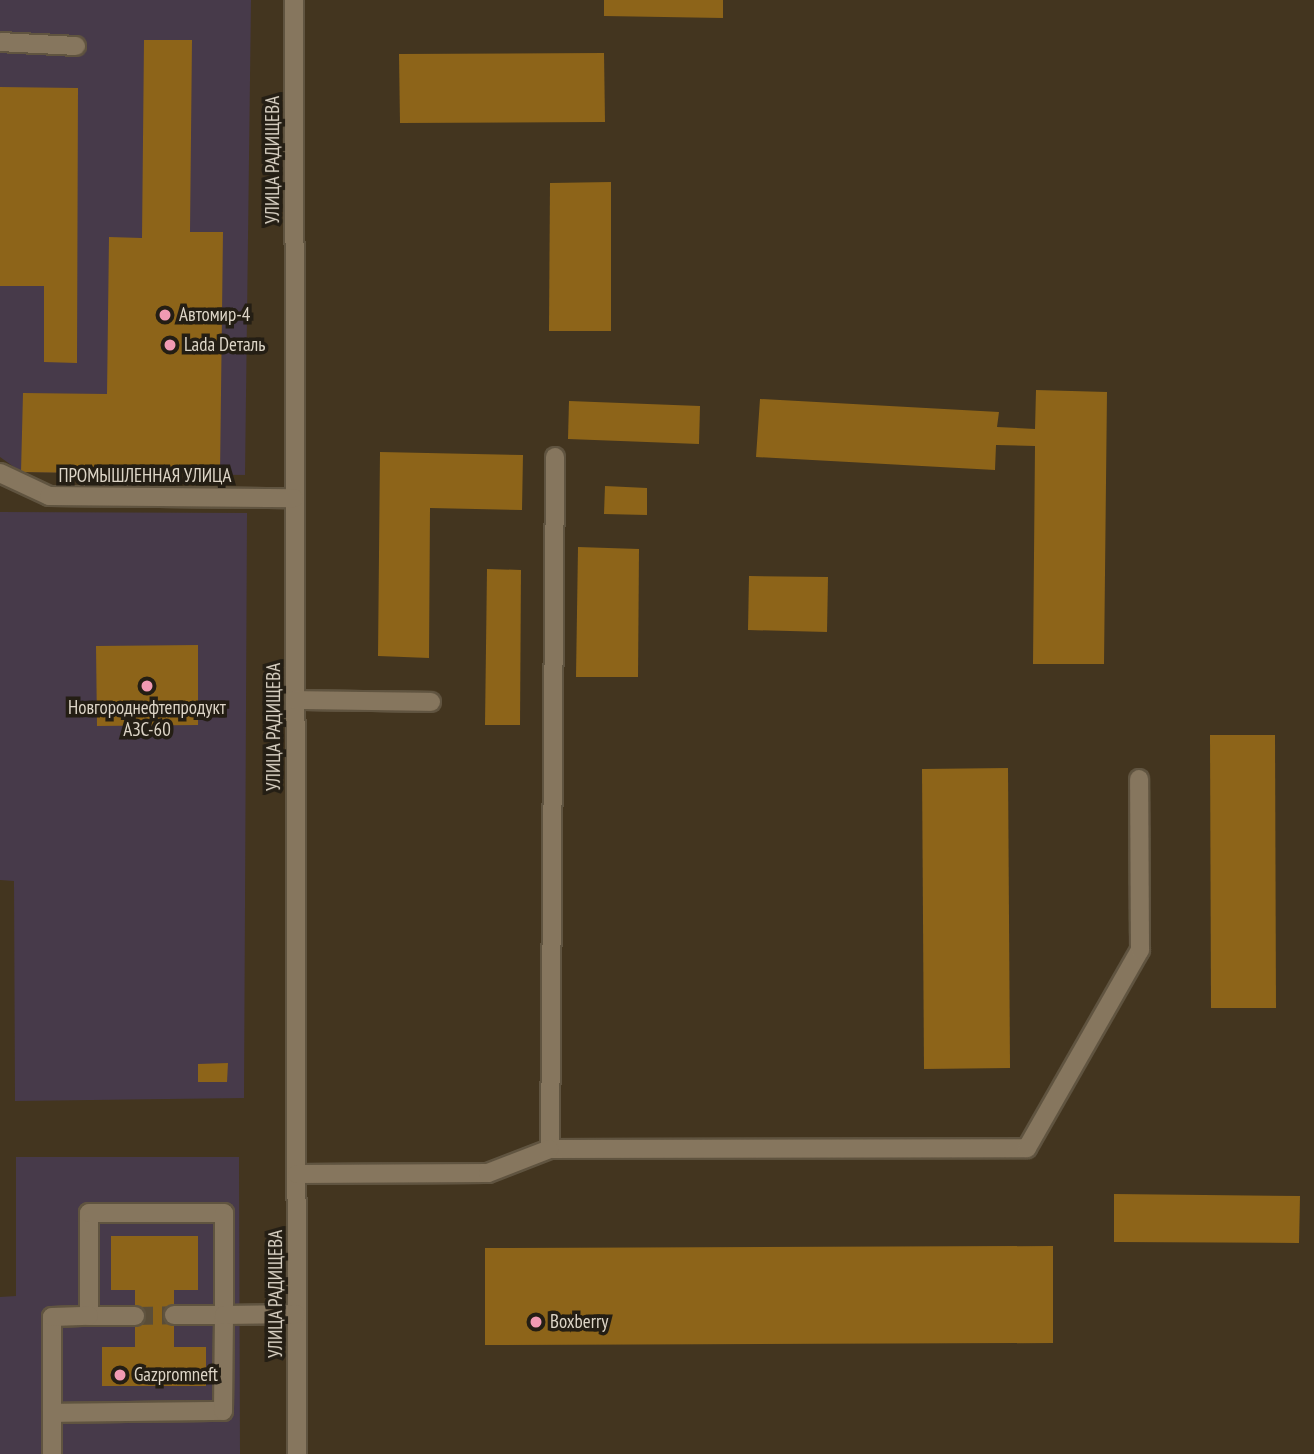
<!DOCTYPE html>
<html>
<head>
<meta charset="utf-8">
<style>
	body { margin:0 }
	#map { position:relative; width:1314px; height:1454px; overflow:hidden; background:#43351f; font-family:"PT Sans Narrow",sans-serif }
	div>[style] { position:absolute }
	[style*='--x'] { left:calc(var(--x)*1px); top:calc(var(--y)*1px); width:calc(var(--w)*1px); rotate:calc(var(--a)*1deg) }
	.commercial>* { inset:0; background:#473a4a }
	.building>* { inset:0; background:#8d6419 }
	.minor-tunnel>* { height:18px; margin-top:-9px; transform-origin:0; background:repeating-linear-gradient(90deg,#5a4d38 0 18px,transparent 0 27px) }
	.roads { filter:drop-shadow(2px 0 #605440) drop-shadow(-2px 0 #605440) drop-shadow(0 2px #605440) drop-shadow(0 -2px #605440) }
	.minor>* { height:18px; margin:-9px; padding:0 9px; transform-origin:9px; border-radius:9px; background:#86765e }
	.dots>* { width:19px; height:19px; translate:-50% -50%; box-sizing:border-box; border:4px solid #241e14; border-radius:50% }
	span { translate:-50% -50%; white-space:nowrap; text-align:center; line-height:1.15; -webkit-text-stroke:7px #241e14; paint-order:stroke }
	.street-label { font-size:19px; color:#ddd5c7 }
	.poi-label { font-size:19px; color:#ddd5c7 }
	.left { translate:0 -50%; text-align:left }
</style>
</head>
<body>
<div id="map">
	<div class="commercial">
		<div style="clip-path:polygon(0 0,251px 0,245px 475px,21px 472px,0 457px)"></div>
		<div style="clip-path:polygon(0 512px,247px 513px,244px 1098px,15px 1101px,14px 881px,0 880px)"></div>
		<div style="clip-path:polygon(16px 1157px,239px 1157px,240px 1454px,0 1454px,0 1297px,16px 1296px)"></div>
	</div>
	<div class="building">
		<div style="clip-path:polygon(604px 0,723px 0,723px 18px,604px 16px)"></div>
		<div style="clip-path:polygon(144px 40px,192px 40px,190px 232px,223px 232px,220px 475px,21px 472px,23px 393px,107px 394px,109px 237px,142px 238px)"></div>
		<div style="clip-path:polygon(604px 53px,605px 122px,400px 123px,399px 54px)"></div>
		<div style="clip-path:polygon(0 87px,78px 88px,77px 363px,44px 362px,44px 286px,0 286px)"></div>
		<div style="clip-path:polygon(611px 182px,611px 331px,549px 331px,550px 183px)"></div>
		<div style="clip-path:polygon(1036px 390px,1107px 392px,1104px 664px,1033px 664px,1035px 446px,996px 445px,995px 470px,756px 457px,760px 399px,999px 412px,997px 427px,1035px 429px)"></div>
		<div style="clip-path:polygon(569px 401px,700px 406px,699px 444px,568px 439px)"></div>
		<div style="clip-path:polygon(380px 452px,523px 455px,522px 510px,430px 508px,429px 658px,378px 656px)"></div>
		<div style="clip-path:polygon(605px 486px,647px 488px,647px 515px,604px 514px)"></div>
		<div style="clip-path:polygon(578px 547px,639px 549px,638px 677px,576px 677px)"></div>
		<div style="clip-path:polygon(487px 569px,521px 570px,520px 725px,485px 725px)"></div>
		<div style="clip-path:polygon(749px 576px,828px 577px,827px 632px,748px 630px)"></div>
		<div style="clip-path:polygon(198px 645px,198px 725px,97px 726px,96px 646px)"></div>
		<div style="clip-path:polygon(1210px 735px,1275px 735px,1276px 1008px,1211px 1008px)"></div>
		<div style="clip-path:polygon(1008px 768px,1010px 1068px,924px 1069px,922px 769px)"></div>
		<div style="clip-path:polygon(228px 1063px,227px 1082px,198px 1082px,198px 1064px)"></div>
		<div style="clip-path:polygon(1114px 1194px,1300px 1196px,1299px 1243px,1114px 1242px)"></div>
		<div style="clip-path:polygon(111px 1236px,198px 1236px,198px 1290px,174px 1290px,174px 1347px,206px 1347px,206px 1386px,102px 1386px,102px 1347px,135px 1347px,135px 1290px,111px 1290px)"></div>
		<div style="clip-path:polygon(1053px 1246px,1053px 1343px,485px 1345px,485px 1248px)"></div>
	</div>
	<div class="minor-tunnel">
		<div style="--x:135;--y:1316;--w:39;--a:-1"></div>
	</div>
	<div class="roads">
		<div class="minor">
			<div style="--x:294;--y:0;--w:1454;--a:89.88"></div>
			<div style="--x:0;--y:42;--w:76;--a:3"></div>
			<div style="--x:555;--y:457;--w:692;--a:90.41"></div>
			<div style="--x:550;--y:1149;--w:477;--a:-0.1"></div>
			<div style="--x:1027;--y:1148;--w:228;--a:-60.3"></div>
			<div style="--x:1140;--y:950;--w:171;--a:-90.3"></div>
			<div style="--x:0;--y:473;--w:54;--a:25.1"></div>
			<div style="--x:49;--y:496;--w:245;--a:0.5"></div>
			<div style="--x:295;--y:700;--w:136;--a:0.8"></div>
			<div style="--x:297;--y:1174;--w:191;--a:-0.3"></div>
			<div style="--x:488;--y:1173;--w:66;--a:-21.2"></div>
			<div style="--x:135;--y:1316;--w:46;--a:180"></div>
			<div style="--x:89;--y:1316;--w:103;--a:-90"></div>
			<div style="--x:89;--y:1213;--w:135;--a:0"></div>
			<div style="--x:224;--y:1213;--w:102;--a:90"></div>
			<div style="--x:224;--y:1315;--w:50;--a:180"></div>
			<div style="--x:52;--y:1413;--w:171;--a:-0.7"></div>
			<div style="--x:223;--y:1411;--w:96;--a:-89.4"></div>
			<div style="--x:224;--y:1315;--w:72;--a:-0.8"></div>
			<div style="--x:52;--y:1454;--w:137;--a:-90"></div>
			<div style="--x:52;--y:1317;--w:37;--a:-2"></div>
		</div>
	</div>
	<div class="dots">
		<div style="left:165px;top:315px;background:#f19ab3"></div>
		<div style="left:170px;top:345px;background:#f19ab3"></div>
		<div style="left:147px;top:686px;background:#f19ab3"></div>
		<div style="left:536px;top:1322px;background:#f19ab3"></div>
		<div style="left:120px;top:1375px;background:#f19ab3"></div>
	</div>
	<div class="street-label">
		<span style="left:273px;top:160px;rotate:-90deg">УЛИЦА РАДИЩЕВА</span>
		<span style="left:145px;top:476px">ПРОМЫШЛЕННАЯ УЛИЦА</span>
		<span style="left:274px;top:727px;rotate:-90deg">УЛИЦА РАДИЩЕВА</span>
		<span style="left:276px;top:1294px;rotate:-90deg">УЛИЦА РАДИЩЕВА</span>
	</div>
	<div class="poi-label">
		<span class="left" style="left:179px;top:315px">Автомир-4</span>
		<span class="left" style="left:184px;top:345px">Lada Dеталь</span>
		<span style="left:147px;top:719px">Новгороднефтепродукт<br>АЗС-60</span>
		<span class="left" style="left:550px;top:1322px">Boxberry</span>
		<span class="left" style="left:134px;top:1375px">Gazpromneft</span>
	</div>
</div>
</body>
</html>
